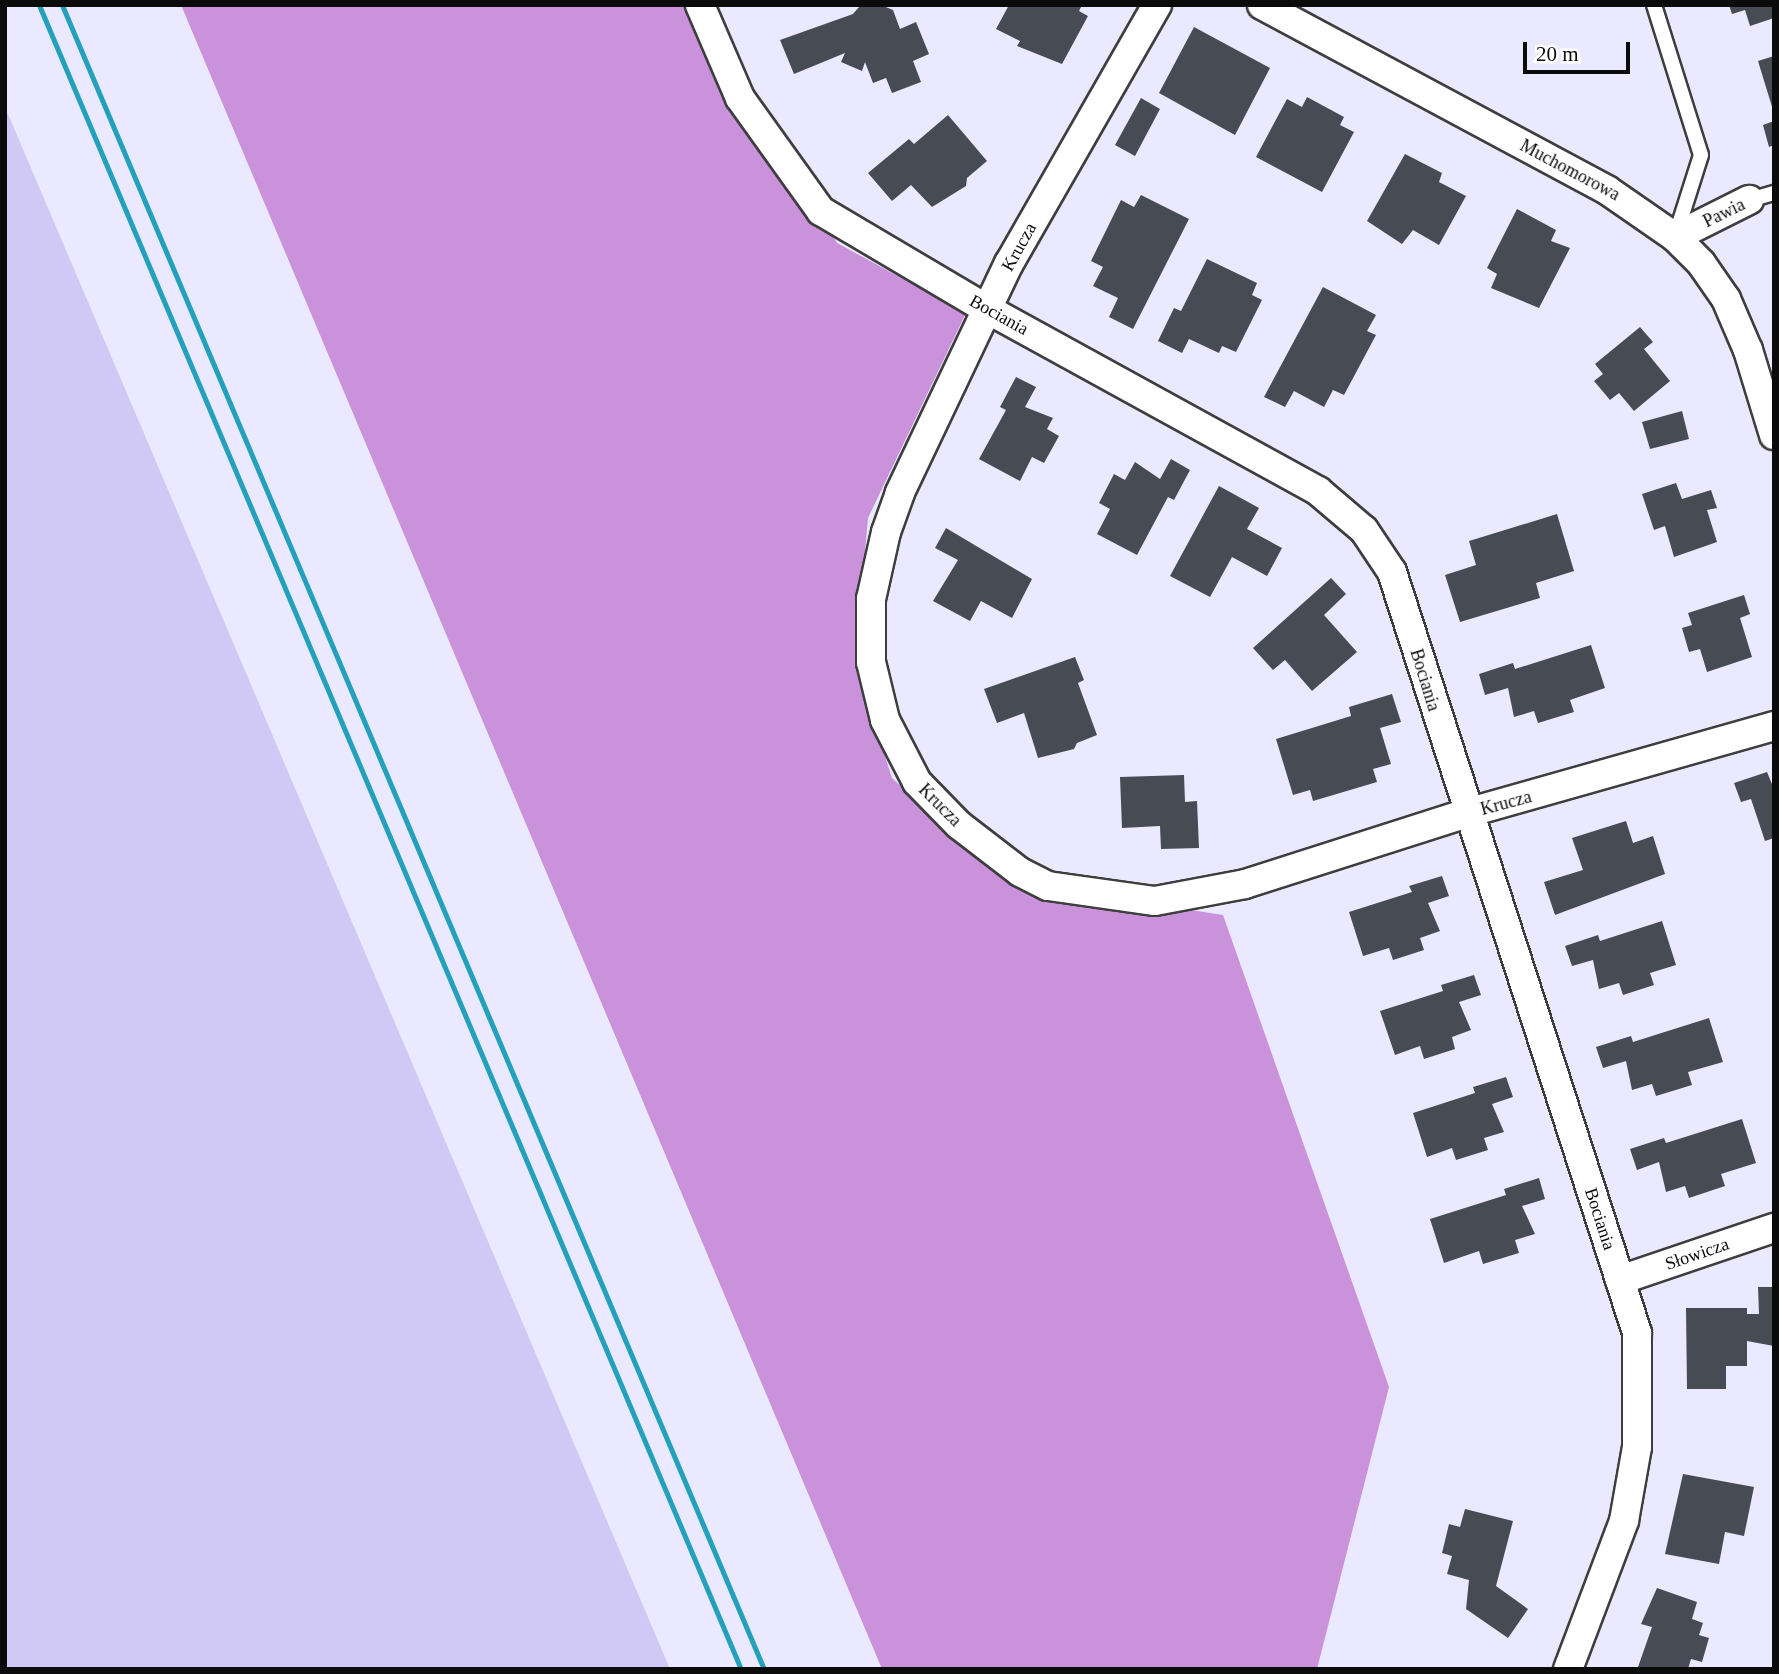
<!DOCTYPE html>
<html>
<head>
<meta charset="utf-8">
<style>
	body { margin:0 }
	#map { position:relative; width:1779px; height:1674px; overflow:hidden; background:#eae9ff; font-family:"Times New Roman",serif }
	div>[style] { position:absolute }
	[style*='--x'] { left:calc(var(--x)*1px); top:calc(var(--y)*1px); width:calc(var(--w)*1px); rotate:calc(var(--a)*1deg) }
	.farmland>* { inset:0; background:#d0c9f5 }
	.forest>* { inset:0; background:#ca92da }
	.building>* { inset:0; background:#474c54 }
	.roads { filter:drop-shadow(2px 0 #3e3e3e) drop-shadow(-2px 0 #3e3e3e) drop-shadow(0 2px #3e3e3e) drop-shadow(0 -2px #3e3e3e) }
	.lane>* { height:14px; margin:-7px; padding:0 7px; transform-origin:7px; border-radius:7px; background:#fff }
	.street>* { height:28px; margin:-14px; padding:0 14px; transform-origin:14px; border-radius:14px; background:#fff }
	.rail>* { height:5px; margin:-2.5px; padding:0 2.5px; transform-origin:2.5px; border-radius:2.5px; background:#22a0bc }
	span { translate:-50% -50%; white-space:nowrap; text-align:center; line-height:1.15; -webkit-text-stroke:7px #fff; paint-order:stroke }
	.street-label { font-size:18px; color:#0b0b0b }
	.frame { position:absolute; inset:0; border:7px solid #0b0b0b; pointer-events:none }
	.scale { position:absolute; left:1523px; top:42px; width:107px; height:32px; box-sizing:border-box; border:4px solid #0b0b0b; border-top:0; padding-left:9px; font-size:21px; line-height:24px; white-space:nowrap; color:#0b0b0b; -webkit-text-stroke:5px #fff; paint-order:stroke }
</style>
</head>
<body>
<div id="map">
	<div class="farmland">
		<div style="clip-path:polygon(5px 107px,670px 1669px,5px 1669px)"></div>
	</div>
	<div class="forest">
		<div style="clip-path:polygon(181px 5px,699px 5px,837px 243px,966px 313px,868px 518px,855px 663px,892px 778px,1005px 881px,1223px 915px,1389px 1387px,1317px 1669px,882px 1669px)"></div>
	</div>
	<div class="building">
		<div style="clip-path:polygon(881px 5px,893px 10px,900px 29px,916px 22px,929px 54px,913px 61px,921px 82px,892px 93px,886px 78px,873px 83px,865px 62px,862px 71px,841px 62px,845px 53px,794px 74px,780px 40px,853px 14px,859px 7px)"></div>
		<div style="clip-path:polygon(1009px 5px,1082px 5px,1079px 11px,1088px 16px,1062px 64px,1017px 46px,1020px 41px,996px 29px)"></div>
		<div style="clip-path:polygon(1729px 5px,1774px 5px,1774px 18px,1750px 26px,1745px 10px,1732px 14px)"></div>
		<div style="clip-path:polygon(1194px 27px,1270px 68px,1235px 135px,1159px 93px)"></div>
		<div style="clip-path:polygon(1774px 56px,1774px 110px,1773px 110px,1758px 61px)"></div>
		<div style="clip-path:polygon(1307px 97px,1344px 117px,1340px 125px,1354px 132px,1322px 192px,1256px 157px,1287px 99px,1302px 107px)"></div>
		<div style="clip-path:polygon(1141px 98px,1160px 109px,1135px 156px,1115px 145px)"></div>
		<div style="clip-path:polygon(948px 115px,987px 161px,967px 178px,966px 186px,932px 207px,911px 185px,892px 201px,868px 173px,909px 139px,914px 144px)"></div>
		<div style="clip-path:polygon(1774px 121px,1774px 145px,1769px 147px,1763px 125px)"></div>
		<div style="clip-path:polygon(1405px 154px,1442px 173px,1439px 182px,1466px 196px,1439px 245px,1413px 230px,1402px 244px,1367px 221px)"></div>
		<div style="clip-path:polygon(1141px 195px,1189px 219px,1133px 329px,1109px 317px,1118px 298px,1093px 286px,1103px 267px,1091px 261px,1121px 200px,1134px 207px)"></div>
		<div style="clip-path:polygon(1517px 209px,1556px 230px,1551px 241px,1570px 248px,1539px 308px,1491px 288px,1497px 274px,1487px 268px)"></div>
		<div style="clip-path:polygon(1207px 259px,1257px 283px,1252px 295px,1262px 300px,1236px 352px,1222px 346px,1219px 353px,1189px 339px,1182px 353px,1158px 341px,1174px 308px,1181px 311px)"></div>
		<div style="clip-path:polygon(1323px 287px,1376px 315px,1367px 331px,1376px 335px,1344px 395px,1333px 390px,1324px 407px,1294px 391px,1285px 407px,1264px 397px)"></div>
		<div style="clip-path:polygon(1640px 327px,1653px 342px,1644px 349px,1670px 381px,1634px 411px,1619px 393px,1610px 400px,1594px 381px,1603px 374px,1595px 364px)"></div>
		<div style="clip-path:polygon(1016px 377px,1036px 387px,1025px 407px,1053px 418px,1047px 429px,1059px 436px,1044px 463px,1032px 457px,1020px 481px,979px 459px,1006px 410px,1000px 407px)"></div>
		<div style="clip-path:polygon(1682px 411px,1689px 439px,1650px 449px,1642px 422px)"></div>
		<div style="clip-path:polygon(1171px 459px,1190px 470px,1174px 500px,1168px 497px,1137px 555px,1097px 534px,1110px 509px,1099px 503px,1114px 474px,1125px 480px,1135px 462px,1160px 479px)"></div>
		<div style="clip-path:polygon(1676px 483px,1682px 499px,1711px 490px,1717px 508px,1707px 510px,1717px 542px,1674px 557px,1665px 526px,1654px 530px,1642px 494px)"></div>
		<div style="clip-path:polygon(1219px 486px,1259px 508px,1247px 529px,1282px 548px,1267px 576px,1232px 557px,1210px 597px,1170px 576px)"></div>
		<div style="clip-path:polygon(1557px 514px,1574px 571px,1536px 583px,1540px 598px,1460px 622px,1445px 575px,1476px 565px,1469px 541px)"></div>
		<div style="clip-path:polygon(946px 528px,1032px 579px,1012px 618px,981px 601px,970px 621px,933px 601px,958px 560px,935px 548px)"></div>
		<div style="clip-path:polygon(1331px 578px,1346px 594px,1324px 615px,1357px 652px,1312px 691px,1285px 660px,1273px 670px,1253px 648px)"></div>
		<div style="clip-path:polygon(1744px 595px,1750px 614px,1740px 618px,1752px 657px,1707px 672px,1700px 649px,1689px 652px,1682px 628px,1692px 625px,1688px 613px)"></div>
		<div style="clip-path:polygon(1591px 645px,1605px 688px,1570px 700px,1574px 712px,1538px 723px,1534px 711px,1514px 717px,1508px 688px,1485px 695px,1479px 674px,1513px 663px,1515px 669px)"></div>
		<div style="clip-path:polygon(1075px 657px,1084px 680px,1078px 683px,1097px 735px,1077px 743px,1074px 749px,1038px 758px,1024px 713px,997px 723px,984px 689px)"></div>
		<div style="clip-path:polygon(1392px 694px,1401px 722px,1380px 728px,1391px 764px,1373px 769px,1377px 782px,1313px 801px,1310px 790px,1293px 795px,1276px 739px,1351px 716px,1349px 707px)"></div>
		<div style="clip-path:polygon(1767px 772px,1774px 789px,1774px 838px,1765px 841px,1751px 799px,1741px 802px,1734px 783px)"></div>
		<div style="clip-path:polygon(1184px 775px,1185px 802px,1197px 801px,1199px 848px,1161px 849px,1160px 826px,1122px 828px,1120px 777px)"></div>
		<div style="clip-path:polygon(1626px 821px,1633px 843px,1653px 836px,1665px 874px,1555px 915px,1544px 882px,1583px 870px,1572px 838px)"></div>
		<div style="clip-path:polygon(1442px 876px,1449px 896px,1428px 903px,1440px 931px,1420px 938px,1424px 950px,1393px 960px,1389px 948px,1363px 956px,1349px 912px,1412px 892px,1409px 886px)"></div>
		<div style="clip-path:polygon(1662px 921px,1676px 965px,1650px 973px,1654px 985px,1623px 995px,1619px 983px,1599px 989px,1593px 960px,1572px 966px,1565px 946px,1598px 935px,1600px 941px)"></div>
		<div style="clip-path:polygon(1474px 975px,1481px 995px,1459px 1002px,1471px 1030px,1452px 1037px,1455px 1049px,1424px 1059px,1420px 1046px,1395px 1055px,1380px 1011px,1443px 991px,1441px 985px)"></div>
		<div style="clip-path:polygon(1709px 1018px,1723px 1062px,1688px 1072px,1692px 1085px,1656px 1096px,1652px 1084px,1632px 1090px,1626px 1061px,1603px 1068px,1596px 1047px,1631px 1036px,1633px 1042px)"></div>
		<div style="clip-path:polygon(1506px 1077px,1513px 1097px,1492px 1104px,1504px 1132px,1484px 1138px,1488px 1150px,1456px 1160px,1452px 1148px,1427px 1157px,1413px 1113px,1475px 1093px,1473px 1087px)"></div>
		<div style="clip-path:polygon(1742px 1119px,1756px 1163px,1721px 1174px,1725px 1186px,1689px 1198px,1685px 1186px,1666px 1192px,1659px 1162px,1637px 1170px,1630px 1149px,1664px 1138px,1666px 1143px)"></div>
		<div style="clip-path:polygon(1539px 1178px,1545px 1199px,1522px 1206px,1535px 1234px,1515px 1240px,1519px 1253px,1483px 1264px,1479px 1251px,1444px 1263px,1430px 1219px,1506px 1195px,1504px 1189px)"></div>
		<div style="clip-path:polygon(1758px 1287px,1774px 1287px,1774px 1346px,1747px 1341px,1747px 1366px,1726px 1366px,1726px 1389px,1687px 1389px,1686px 1308px,1747px 1308px,1747px 1314px,1759px 1314px)"></div>
		<div style="clip-path:polygon(1683px 1474px,1754px 1487px,1744px 1536px,1725px 1532px,1719px 1564px,1665px 1554px)"></div>
		<div style="clip-path:polygon(1465px 1509px,1513px 1521px,1496px 1586px,1528px 1609px,1508px 1638px,1466px 1609px,1469px 1580px,1447px 1574px,1452px 1556px,1442px 1553px,1449px 1524px,1460px 1527px)"></div>
		<div style="clip-path:polygon(1657px 1588px,1697px 1602px,1692px 1619px,1703px 1623px,1699px 1635px,1709px 1638px,1702px 1662px,1691px 1659px,1688px 1669px,1638px 1667px,1652px 1627px,1641px 1624px)"></div>
	</div>
	<div class="roads">
		<div class="lane">
			<div style="--x:1654;--y:5;--w:157;--a:72.6"></div>
			<div style="--x:1701;--y:155;--w:83;--a:107.6"></div>
			<div style="--x:1749;--y:200;--w:26;--a:-16"></div>
		</div>
		<div class="street">
			<div style="--x:700;--y:5;--w:101;--a:66.7"></div>
			<div style="--x:740;--y:98;--w:139;--a:54.4"></div>
			<div style="--x:821;--y:211;--w:193;--a:30.6"></div>
			<div style="--x:987;--y:309;--w:378;--a:28.8"></div>
			<div style="--x:1318;--y:491;--w:60;--a:40.3"></div>
			<div style="--x:1364;--y:530;--w:50;--a:56.3"></div>
			<div style="--x:1392;--y:572;--w:799;--a:72.15"></div>
			<div style="--x:1637;--y:1333;--w:114;--a:90"></div>
			<div style="--x:1637;--y:1447;--w:75;--a:100"></div>
			<div style="--x:1624;--y:1521;--w:158;--a:110.7"></div>
			<div style="--x:1157;--y:5;--w:297;--a:119.8"></div>
			<div style="--x:1009;--y:263;--w:255;--a:115.4"></div>
			<div style="--x:900;--y:493;--w:41;--a:109.7"></div>
			<div style="--x:886;--y:532;--w:69;--a:102.6"></div>
			<div style="--x:871;--y:599;--w:63;--a:90"></div>
			<div style="--x:871;--y:662;--w:60;--a:76.4"></div>
			<div style="--x:885;--y:720;--w:70;--a:62.7"></div>
			<div style="--x:917;--y:782;--w:60;--a:45.7"></div>
			<div style="--x:959;--y:825;--w:77;--a:37.6"></div>
			<div style="--x:1020;--y:872;--w:31;--a:27"></div>
			<div style="--x:1048;--y:886;--w:108;--a:8"></div>
			<div style="--x:1155;--y:901;--w:92;--a:-10.7"></div>
			<div style="--x:1245;--y:884;--w:233;--a:-17.7"></div>
			<div style="--x:1467;--y:813;--w:319;--a:-15.8"></div>
			<div style="--x:1262;--y:5;--w:391;--a:28.2"></div>
			<div style="--x:1607;--y:190;--w:83;--a:34.7"></div>
			<div style="--x:1675;--y:237;--w:37;--a:45"></div>
			<div style="--x:1701;--y:263;--w:44;--a:55.2"></div>
			<div style="--x:1726;--y:299;--w:56;--a:66.7"></div>
			<div style="--x:1748;--y:350;--w:89;--a:73"></div>
			<div style="--x:1675;--y:237;--w:83;--a:-26.6"></div>
			<div style="--x:1620;--y:1280;--w:163;--a:-18.7"></div>
		</div>
	</div>
	<div class="rail">
		<div style="--x:39;--y:5;--w:1806;--a:67.13"></div>
		<div style="--x:62;--y:5;--w:1806;--a:67.13"></div>
	</div>
	<div class="street-label">
		<span style="left:1570px;top:170px;rotate:28deg">Muchomorowa</span>
		<span style="left:1724px;top:213px;rotate:-26deg">Pawia</span>
		<span style="left:1019px;top:247px;rotate:-61deg">Krucza</span>
		<span style="left:999px;top:315px;rotate:29deg">Bociania</span>
		<span style="left:1425px;top:680px;rotate:73deg">Bociania</span>
		<span style="left:1506px;top:803px;rotate:-15deg">Krucza</span>
		<span style="left:940px;top:805px;rotate:45deg">Krucza</span>
		<span style="left:1600px;top:1219px;rotate:72deg">Bociania</span>
		<span style="left:1697px;top:1254px;rotate:-19deg">Słowicza</span>
	</div>
	<div class="frame"></div>
	<div class="scale">20 m</div>
</div>
</body>
</html>
